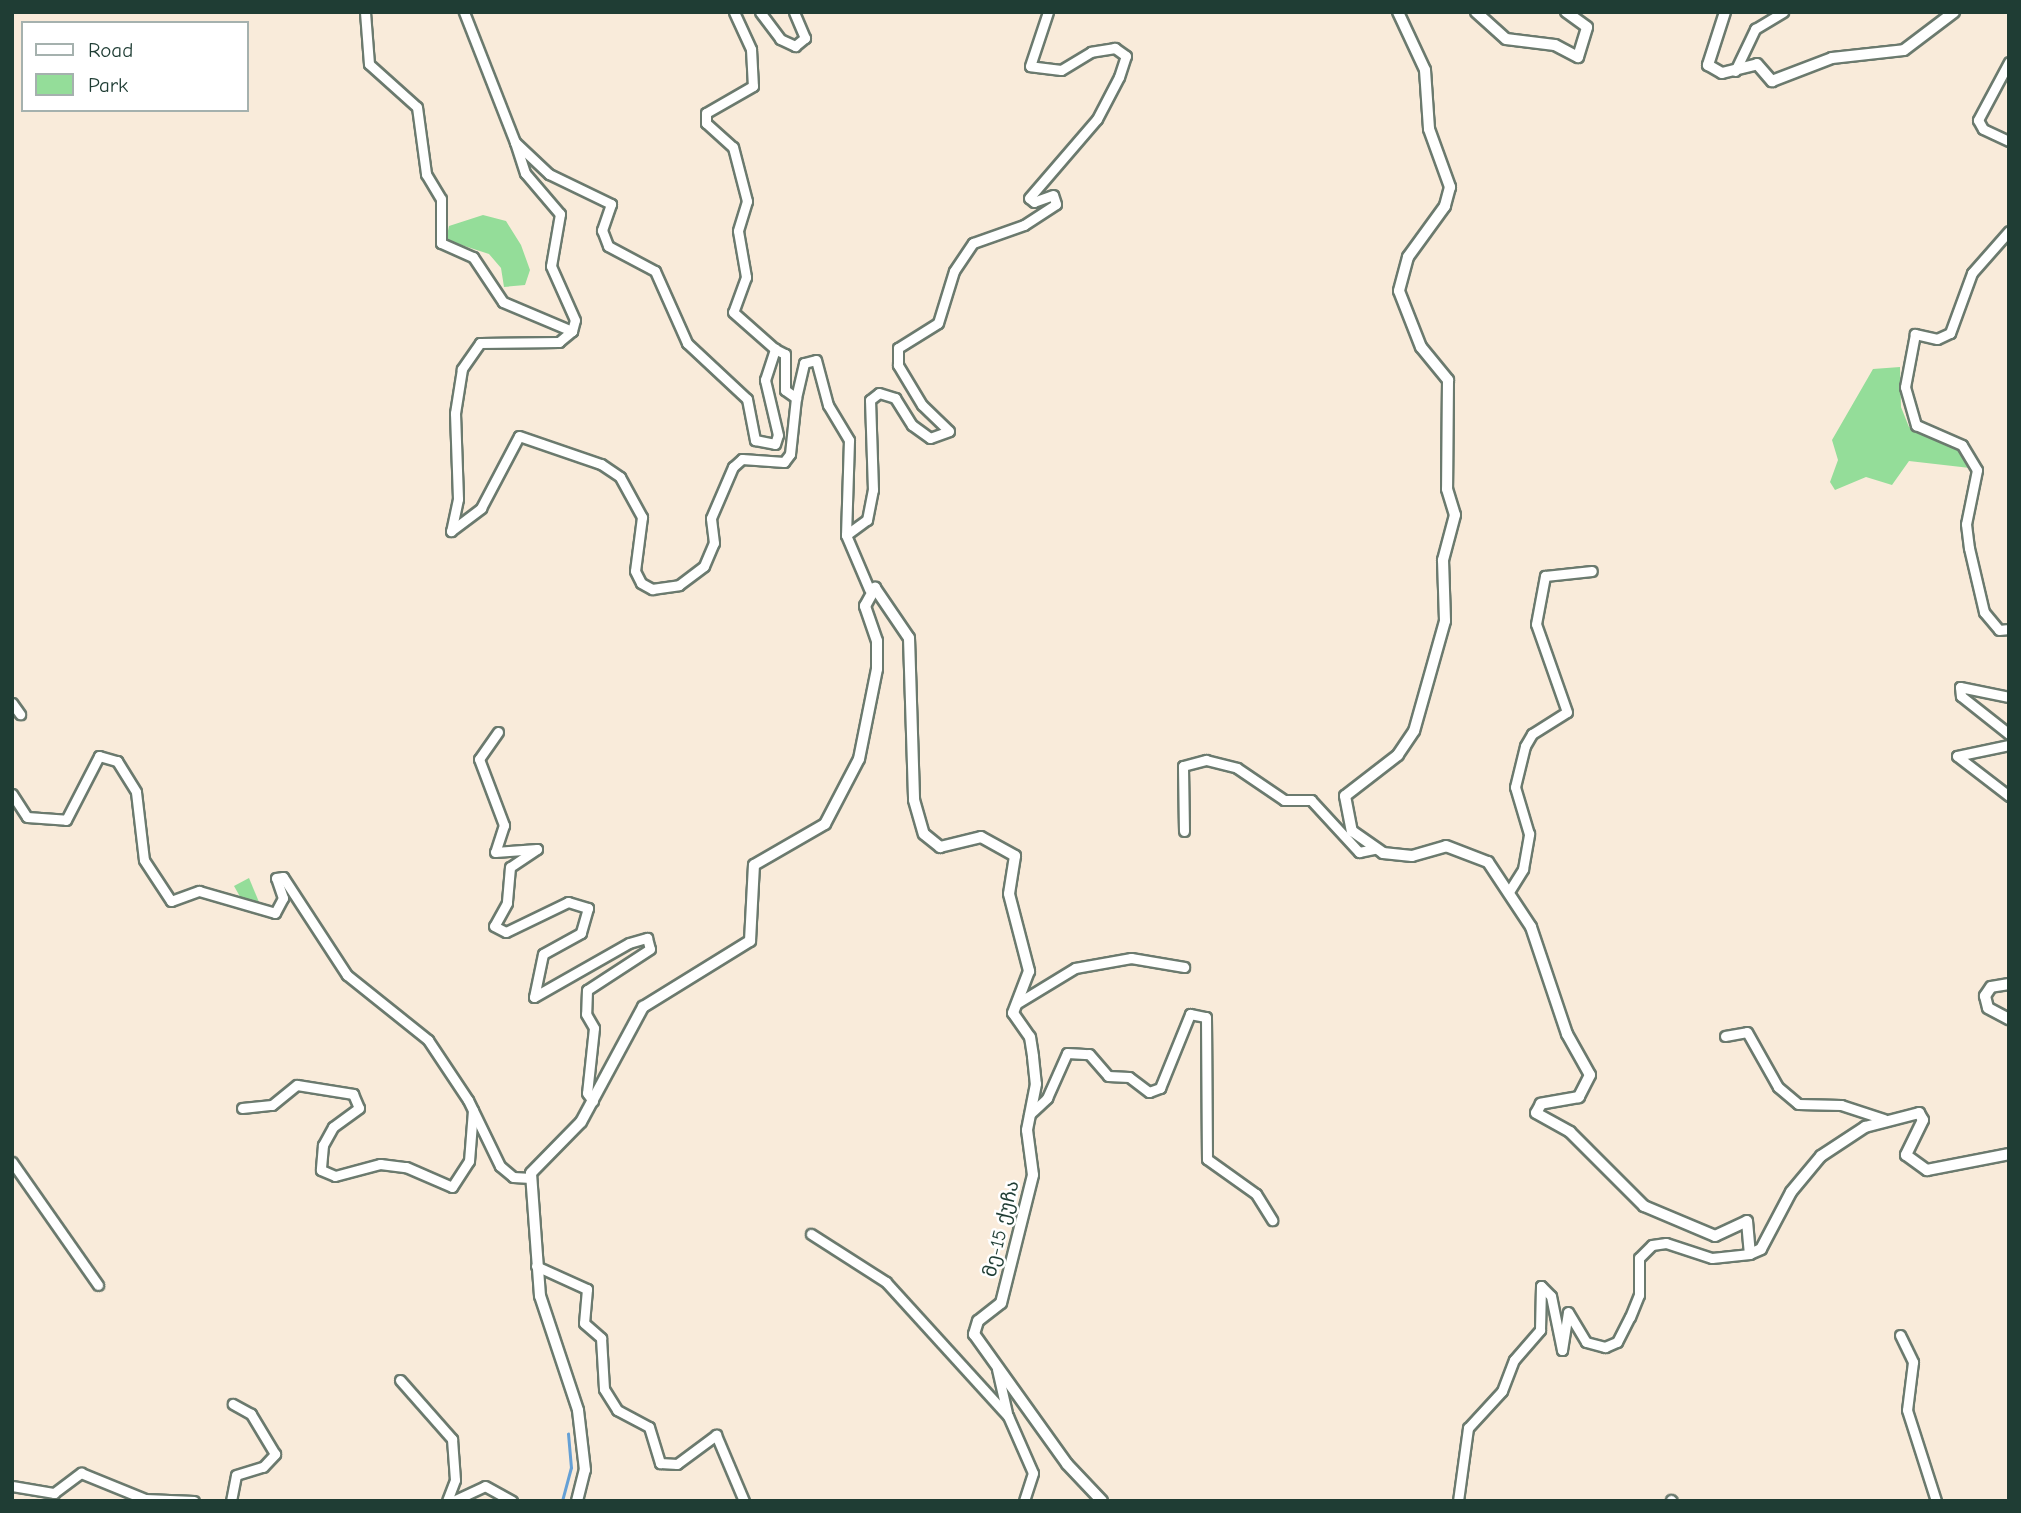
<!DOCTYPE html>
<html>
<head>
<meta charset="utf-8">
<style>
	body { margin:0 }
	#map { position:relative; width:2021px; height:1513px; overflow:hidden; background:#f9ebda; font-family:"Comic Neue","Noto Sans Georgian",sans-serif }
	div>[style] { position:absolute }
	[style*='--x'] { left:calc(var(--x)*1px); top:calc(var(--y)*1px); width:calc(var(--w)*1px); rotate:calc(var(--a)*1deg) }
	.green>* { inset:0; background:#94dd99 }
	.stream>* { height:2.5px; margin:-1.25px; padding:0 1.25px; transform-origin:1.25px; border-radius:1.25px; background:#65a0d5 }
	.roads { filter:drop-shadow(2px 0 #6b7a6e) drop-shadow(-2px 0 #6b7a6e) drop-shadow(0 2px #6b7a6e) drop-shadow(0 -2px #6b7a6e) }
	.minor>* { height:9px; margin:-4.5px; padding:0 4.5px; transform-origin:4.5px; border-radius:4.5px; background:#fff }
	.tertiary>* { height:10px; margin:-5px; padding:0 5px; transform-origin:5px; border-radius:5px; background:#fff }
	span { translate:-50% -50%; white-space:nowrap; text-align:center; line-height:1.15; -webkit-text-stroke:5px #fff; paint-order:stroke }
	.street-label { font-size:19px; color:#1f3d34 }
	.frame { position:absolute; inset:0; border:14px solid #1f3d34; pointer-events:none }
	.legend { position:absolute; left:21px; top:21px; width:228px; height:91px; box-sizing:border-box; background:#fff; border:2px solid #a5b1ae; margin:0; padding:9px 12px; list-style:none; font-size:21px; color:#1f3d34 }
	.legend li { display:flex; align-items:center; gap:14px; height:35px }
	.legend b { width:35px; border:2px solid #a5b1ae }
</style>
</head>
<body>
<div id="map">
	<div class="green">
		<div style="clip-path:polygon(483px 215px,506px 221px,521px 245px,530px 270px,525px 285px,504px 287px,501px 268px,489px 254px,446px 240px,449px 226px)"></div>
		<div style="clip-path:polygon(1900px 367px,1901px 407px,1909px 427px,1961px 447px,1970px 468px,1909px 461px,1892px 485px,1866px 477px,1835px 490px,1830px 482px,1838px 460px,1832px 440px,1873px 369px)"></div>
		<div style="clip-path:polygon(249px 878px,261px 907px,243px 902px,234px 886px)"></div>
	</div>
	<div class="stream">
		<div style="--x:562;--y:1501;--w:34;--a:-75"></div>
		<div style="--x:571;--y:1468;--w:34;--a:-95"></div>
	</div>
	<div class="roads">
		<div class="minor">
			<div style="--x:365;--y:12;--w:52;--a:85.6"></div>
			<div style="--x:369;--y:64;--w:64;--a:41.9"></div>
			<div style="--x:417;--y:107;--w:68;--a:82.3"></div>
			<div style="--x:426;--y:174;--w:29;--a:59"></div>
			<div style="--x:441;--y:199;--w:44;--a:90"></div>
			<div style="--x:441;--y:243;--w:35;--a:24"></div>
			<div style="--x:473;--y:257;--w:54;--a:56.3"></div>
			<div style="--x:503;--y:302;--w:75;--a:22.8"></div>
			<div style="--x:572;--y:331;--w:11;--a:-75"></div>
			<div style="--x:575;--y:320;--w:59;--a:-114"></div>
			<div style="--x:551;--y:266;--w:53;--a:-80.2"></div>
			<div style="--x:560;--y:214;--w:54;--a:-130.5"></div>
			<div style="--x:525;--y:173;--w:33;--a:-108"></div>
			<div style="--x:515;--y:142;--w:47;--a:43.3"></div>
			<div style="--x:549;--y:174;--w:69;--a:25.8"></div>
			<div style="--x:611;--y:204;--w:28;--a:109"></div>
			<div style="--x:602;--y:230;--w:17;--a:69"></div>
			<div style="--x:608;--y:246;--w:53;--a:28"></div>
			<div style="--x:655;--y:271;--w:79;--a:66"></div>
			<div style="--x:687;--y:343;--w:82;--a:43"></div>
			<div style="--x:747;--y:399;--w:42;--a:79"></div>
			<div style="--x:755;--y:440;--w:20;--a:11"></div>
			<div style="--x:775;--y:444;--w:9;--a:-72"></div>
			<div style="--x:778;--y:435;--w:57;--a:-103.3"></div>
			<div style="--x:765;--y:380;--w:33;--a:-72"></div>
			<div style="--x:775;--y:349;--w:11;--a:27"></div>
			<div style="--x:785;--y:354;--w:36;--a:90"></div>
			<div style="--x:785;--y:390;--w:14;--a:36"></div>
			<div style="--x:796;--y:398;--w:36;--a:-77"></div>
			<div style="--x:804;--y:363;--w:12;--a:-14"></div>
			<div style="--x:816;--y:360;--w:47;--a:75.1"></div>
			<div style="--x:828;--y:405;--w:41;--a:59"></div>
			<div style="--x:849;--y:440;--w:95;--a:91.8"></div>
			<div style="--x:846;--y:535;--w:59;--a:66.9"></div>
			<div style="--x:464;--y:12;--w:140;--a:68.6"></div>
			<div style="--x:734;--y:12;--w:41;--a:65.3"></div>
			<div style="--x:751;--y:49;--w:37;--a:87"></div>
			<div style="--x:753;--y:86;--w:54;--a:150.1"></div>
			<div style="--x:706;--y:113;--w:10;--a:90"></div>
			<div style="--x:706;--y:123;--w:36;--a:42"></div>
			<div style="--x:733;--y:147;--w:56;--a:75.5"></div>
			<div style="--x:747;--y:201;--w:31;--a:107"></div>
			<div style="--x:738;--y:231;--w:47;--a:80.1"></div>
			<div style="--x:746;--y:277;--w:37;--a:110"></div>
			<div style="--x:733;--y:312;--w:56;--a:41.4"></div>
			<div style="--x:760;--y:12;--w:34;--a:53"></div>
			<div style="--x:780;--y:39;--w:17;--a:25"></div>
			<div style="--x:795;--y:46;--w:13;--a:-39"></div>
			<div style="--x:805;--y:38;--w:28;--a:-113"></div>
			<div style="--x:2009;--y:62;--w:66;--a:118.1"></div>
			<div style="--x:1978;--y:120;--w:10;--a:61"></div>
			<div style="--x:1983;--y:129;--w:29;--a:25"></div>
			<div style="--x:1735;--y:71;--w:47;--a:-64.5"></div>
			<div style="--x:1755;--y:29;--w:33;--a:-31"></div>
			<div style="--x:2009;--y:231;--w:56;--a:131.4"></div>
			<div style="--x:1972;--y:273;--w:64;--a:110.1"></div>
			<div style="--x:1950;--y:333;--w:14;--a:155"></div>
			<div style="--x:1937;--y:339;--w:23;--a:-167"></div>
			<div style="--x:1915;--y:334;--w:54;--a:100.7"></div>
			<div style="--x:1905;--y:387;--w:40;--a:74"></div>
			<div style="--x:1916;--y:425;--w:50;--a:23.5"></div>
			<div style="--x:1962;--y:445;--w:29;--a:59"></div>
			<div style="--x:1977;--y:470;--w:55;--a:101.5"></div>
			<div style="--x:1966;--y:524;--w:24;--a:83"></div>
			<div style="--x:1969;--y:548;--w:66;--a:76.8"></div>
			<div style="--x:1984;--y:612;--w:23;--a:50"></div>
			<div style="--x:1999;--y:630;--w:10;--a:-6"></div>
			<div style="--x:572;--y:331;--w:17;--a:140"></div>
			<div style="--x:559;--y:342;--w:79;--a:179.3"></div>
			<div style="--x:480;--y:343;--w:32;--a:125"></div>
			<div style="--x:462;--y:369;--w:45;--a:99"></div>
			<div style="--x:455;--y:413;--w:86;--a:88"></div>
			<div style="--x:458;--y:499;--w:33;--a:102"></div>
			<div style="--x:451;--y:531;--w:38;--a:-37"></div>
			<div style="--x:481;--y:508;--w:81;--a:-62.2"></div>
			<div style="--x:519;--y:436;--w:87;--a:18.9"></div>
			<div style="--x:601;--y:464;--w:23;--a:34"></div>
			<div style="--x:620;--y:477;--w:46;--a:61.2"></div>
			<div style="--x:642;--y:517;--w:54;--a:97.4"></div>
			<div style="--x:635;--y:571;--w:13;--a:63"></div>
			<div style="--x:641;--y:583;--w:13;--a:29"></div>
			<div style="--x:652;--y:589;--w:27;--a:-8"></div>
			<div style="--x:679;--y:585;--w:31;--a:-37"></div>
			<div style="--x:704;--y:566;--w:25;--a:-67"></div>
			<div style="--x:714;--y:543;--w:25;--a:-97"></div>
			<div style="--x:711;--y:518;--w:56;--a:-66.7"></div>
			<div style="--x:733;--y:467;--w:12;--a:-42"></div>
			<div style="--x:742;--y:459;--w:42;--a:4.1"></div>
			<div style="--x:784;--y:462;--w:10;--a:-53"></div>
			<div style="--x:790;--y:454;--w:56;--a:-83.9"></div>
			<div style="--x:846;--y:535;--w:26;--a:-36"></div>
			<div style="--x:867;--y:520;--w:31;--a:-79"></div>
			<div style="--x:873;--y:490;--w:90;--a:-91.9"></div>
			<div style="--x:870;--y:400;--w:11;--a:-38"></div>
			<div style="--x:879;--y:393;--w:17;--a:17"></div>
			<div style="--x:895;--y:398;--w:32;--a:58"></div>
			<div style="--x:912;--y:425;--w:22;--a:36"></div>
			<div style="--x:930;--y:438;--w:20;--a:-20"></div>
			<div style="--x:949;--y:431;--w:37;--a:-136"></div>
			<div style="--x:922;--y:405;--w:47;--a:-121"></div>
			<div style="--x:898;--y:365;--w:17;--a:-90"></div>
			<div style="--x:898;--y:348;--w:47;--a:-32"></div>
			<div style="--x:938;--y:323;--w:54;--a:-72.9"></div>
			<div style="--x:954;--y:271;--w:34;--a:-56"></div>
			<div style="--x:973;--y:243;--w:54;--a:-19.4"></div>
			<div style="--x:1024;--y:225;--w:38;--a:-33"></div>
			<div style="--x:1056;--y:204;--w:9;--a:-108"></div>
			<div style="--x:1053;--y:195;--w:20;--a:160"></div>
			<div style="--x:1034;--y:202;--w:6;--a:-141"></div>
			<div style="--x:1029;--y:198;--w:104;--a:-49.3"></div>
			<div style="--x:1097;--y:119;--w:47;--a:-62.4"></div>
			<div style="--x:1119;--y:77;--w:22;--a:-72"></div>
			<div style="--x:1126;--y:56;--w:14;--a:-144"></div>
			<div style="--x:1115;--y:48;--w:24;--a:171"></div>
			<div style="--x:1091;--y:52;--w:35;--a:149"></div>
			<div style="--x:1061;--y:70;--w:31;--a:-173"></div>
			<div style="--x:1030;--y:66;--w:57;--a:-71.6"></div>
			<div style="--x:2009;--y:697;--w:50;--a:-168.5"></div>
			<div style="--x:1960;--y:687;--w:9;--a:84"></div>
			<div style="--x:1961;--y:696;--w:61;--a:38.4"></div>
			<div style="--x:12;--y:703;--w:14;--a:54"></div>
			<div style="--x:498;--y:732;--w:33;--a:125"></div>
			<div style="--x:479;--y:759;--w:71;--a:69.3"></div>
			<div style="--x:504;--y:825;--w:28;--a:108"></div>
			<div style="--x:495;--y:852;--w:42;--a:-4.1"></div>
			<div style="--x:537;--y:849;--w:32;--a:146"></div>
			<div style="--x:510;--y:867;--w:36;--a:95"></div>
			<div style="--x:507;--y:903;--w:26;--a:119"></div>
			<div style="--x:494;--y:926;--w:13;--a:27"></div>
			<div style="--x:506;--y:932;--w:69;--a:-25.8"></div>
			<div style="--x:568;--y:902;--w:21;--a:17"></div>
			<div style="--x:588;--y:908;--w:26;--a:106"></div>
			<div style="--x:581;--y:933;--w:43;--a:151.1"></div>
			<div style="--x:543;--y:954;--w:44;--a:101.8"></div>
			<div style="--x:534;--y:997;--w:109;--a:-29.6"></div>
			<div style="--x:629;--y:943;--w:19;--a:-16"></div>
			<div style="--x:647;--y:938;--w:11;--a:75"></div>
			<div style="--x:650;--y:949;--w:75;--a:146.9"></div>
			<div style="--x:587;--y:990;--w:24;--a:92"></div>
			<div style="--x:586;--y:1014;--w:16;--a:60"></div>
			<div style="--x:594;--y:1028;--w:65;--a:96.1"></div>
			<div style="--x:587;--y:1093;--w:10;--a:53"></div>
			<div style="--x:2009;--y:745;--w:53;--a:168.1"></div>
			<div style="--x:1957;--y:756;--w:66;--a:37.6"></div>
			<div style="--x:12;--y:794;--w:27;--a:57"></div>
			<div style="--x:27;--y:817;--w:39;--a:4"></div>
			<div style="--x:66;--y:820;--w:72;--a:-62.7"></div>
			<div style="--x:99;--y:756;--w:19;--a:16"></div>
			<div style="--x:117;--y:761;--w:36;--a:58"></div>
			<div style="--x:136;--y:792;--w:68;--a:83.3"></div>
			<div style="--x:144;--y:860;--w:49;--a:56.6"></div>
			<div style="--x:171;--y:901;--w:30;--a:-20"></div>
			<div style="--x:199;--y:891;--w:79;--a:16.1"></div>
			<div style="--x:275;--y:913;--w:17;--a:-62"></div>
			<div style="--x:283;--y:898;--w:21;--a:-109"></div>
			<div style="--x:276;--y:878;--w:7;--a:-8"></div>
			<div style="--x:283;--y:877;--w:117;--a:56.9"></div>
			<div style="--x:347;--y:975;--w:104;--a:38.7"></div>
			<div style="--x:428;--y:1040;--w:72;--a:56.3"></div>
			<div style="--x:468;--y:1100;--w:73;--a:64.1"></div>
			<div style="--x:500;--y:1166;--w:17;--a:40"></div>
			<div style="--x:513;--y:1177;--w:18;--a:3"></div>
			<div style="--x:1184;--y:831;--w:65;--a:-90.9"></div>
			<div style="--x:1183;--y:766;--w:24;--a:-15"></div>
			<div style="--x:1206;--y:760;--w:32;--a:14"></div>
			<div style="--x:1237;--y:768;--w:57;--a:34.2"></div>
			<div style="--x:1284;--y:800;--w:27;--a:0"></div>
			<div style="--x:1311;--y:800;--w:71;--a:47.3"></div>
			<div style="--x:1359;--y:852;--w:16;--a:-11"></div>
			<div style="--x:1510;--y:890;--w:25;--a:-58"></div>
			<div style="--x:1523;--y:869;--w:36;--a:-80"></div>
			<div style="--x:1529;--y:834;--w:49;--a:-106.6"></div>
			<div style="--x:1515;--y:787;--w:42;--a:-76.3"></div>
			<div style="--x:1525;--y:746;--w:14;--a:-60"></div>
			<div style="--x:1532;--y:734;--w:41;--a:-32.2"></div>
			<div style="--x:1567;--y:712;--w:93;--a:-109.4"></div>
			<div style="--x:1536;--y:624;--w:49;--a:-79.4"></div>
			<div style="--x:1545;--y:576;--w:47;--a:-6.1"></div>
			<div style="--x:1016;--y:1004;--w:69;--a:-31.4"></div>
			<div style="--x:1075;--y:968;--w:57;--a:-10.1"></div>
			<div style="--x:1131;--y:958;--w:54;--a:9.6"></div>
			<div style="--x:1725;--y:1036;--w:22;--a:-10"></div>
			<div style="--x:1747;--y:1032;--w:63;--a:60.6"></div>
			<div style="--x:1778;--y:1087;--w:26;--a:40"></div>
			<div style="--x:1798;--y:1104;--w:43;--a:1.3"></div>
			<div style="--x:1841;--y:1105;--w:45;--a:18"></div>
			<div style="--x:242;--y:1108;--w:30;--a:-6"></div>
			<div style="--x:272;--y:1105;--w:32;--a:-39"></div>
			<div style="--x:297;--y:1085;--w:57;--a:9.1"></div>
			<div style="--x:353;--y:1094;--w:15;--a:67"></div>
			<div style="--x:359;--y:1108;--w:32;--a:144"></div>
			<div style="--x:333;--y:1127;--w:21;--a:119"></div>
			<div style="--x:323;--y:1145;--w:25;--a:95"></div>
			<div style="--x:321;--y:1170;--w:15;--a:23"></div>
			<div style="--x:335;--y:1176;--w:47;--a:-14.9"></div>
			<div style="--x:380;--y:1164;--w:26;--a:7"></div>
			<div style="--x:406;--y:1167;--w:50;--a:23.5"></div>
			<div style="--x:452;--y:1187;--w:31;--a:-57"></div>
			<div style="--x:469;--y:1161;--w:51;--a:-85.5"></div>
			<div style="--x:1029;--y:1115;--w:25;--a:-43"></div>
			<div style="--x:1047;--y:1098;--w:49;--a:-66"></div>
			<div style="--x:1067;--y:1053;--w:22;--a:3"></div>
			<div style="--x:1089;--y:1054;--w:29;--a:49"></div>
			<div style="--x:1108;--y:1076;--w:21;--a:3"></div>
			<div style="--x:1129;--y:1077;--w:25;--a:37"></div>
			<div style="--x:1149;--y:1092;--w:12;--a:-20"></div>
			<div style="--x:1160;--y:1088;--w:80;--a:-67.9"></div>
			<div style="--x:1190;--y:1014;--w:16;--a:11"></div>
			<div style="--x:1206;--y:1017;--w:142;--a:89.6"></div>
			<div style="--x:1207;--y:1159;--w:60;--a:35.5"></div>
			<div style="--x:1256;--y:1194;--w:31;--a:58"></div>
			<div style="--x:12;--y:1162;--w:150;--a:55"></div>
			<div style="--x:811;--y:1234;--w:89;--a:32.6"></div>
			<div style="--x:886;--y:1282;--w:181;--a:47.7"></div>
			<div style="--x:1008;--y:1416;--w:62;--a:66.3"></div>
			<div style="--x:1033;--y:1473;--w:29;--a:108"></div>
			<div style="--x:536;--y:1266;--w:56;--a:24.3"></div>
			<div style="--x:587;--y:1289;--w:34;--a:95"></div>
			<div style="--x:584;--y:1323;--w:23;--a:41"></div>
			<div style="--x:601;--y:1338;--w:51;--a:86.6"></div>
			<div style="--x:604;--y:1389;--w:25;--a:58"></div>
			<div style="--x:617;--y:1410;--w:36;--a:28"></div>
			<div style="--x:649;--y:1427;--w:38;--a:73"></div>
			<div style="--x:660;--y:1463;--w:17;--a:3"></div>
			<div style="--x:677;--y:1464;--w:49;--a:-36.6"></div>
			<div style="--x:716;--y:1435;--w:72;--a:67"></div>
			<div style="--x:1900;--y:1335;--w:30;--a:64"></div>
			<div style="--x:1913;--y:1362;--w:48;--a:97.1"></div>
			<div style="--x:1907;--y:1410;--w:96;--a:72.3"></div>
			<div style="--x:997;--y:1369;--w:45;--a:77.2"></div>
			<div style="--x:400;--y:1380;--w:79;--a:48.6"></div>
			<div style="--x:452;--y:1439;--w:41;--a:85.8"></div>
			<div style="--x:455;--y:1480;--w:22;--a:111"></div>
			<div style="--x:12;--y:1486;--w:43;--a:9.5"></div>
			<div style="--x:54;--y:1493;--w:34;--a:-37"></div>
			<div style="--x:81;--y:1473;--w:69;--a:22.1"></div>
			<div style="--x:145;--y:1499;--w:49;--a:2.3"></div>
			<div style="--x:1671;--y:1500;--w:1;--a:45"></div>
			<div style="--x:231;--y:1501;--w:26;--a:-79"></div>
			<div style="--x:236;--y:1475;--w:28;--a:-17"></div>
			<div style="--x:263;--y:1467;--w:18;--a:-47"></div>
			<div style="--x:275;--y:1454;--w:47;--a:-121"></div>
			<div style="--x:251;--y:1414;--w:21;--a:-151"></div>
			<div style="--x:453;--y:1501;--w:35;--a:-25"></div>
			<div style="--x:485;--y:1486;--w:31;--a:29"></div>
			<div style="--x:1458;--y:1501;--w:74;--a:-82.2"></div>
			<div style="--x:1468;--y:1428;--w:50;--a:-47.4"></div>
			<div style="--x:1502;--y:1391;--w:33;--a:-69"></div>
			<div style="--x:1514;--y:1360;--w:40;--a:-49"></div>
			<div style="--x:1540;--y:1330;--w:44;--a:-88.7"></div>
			<div style="--x:1541;--y:1286;--w:14;--a:45"></div>
			<div style="--x:1551;--y:1296;--w:55;--a:78.5"></div>
			<div style="--x:1562;--y:1350;--w:38;--a:-81"></div>
			<div style="--x:1568;--y:1312;--w:35;--a:59"></div>
			<div style="--x:1586;--y:1342;--w:20;--a:15"></div>
			<div style="--x:1605;--y:1347;--w:13;--a:-23"></div>
			<div style="--x:1617;--y:1342;--w:28;--a:-63"></div>
			<div style="--x:1630;--y:1317;--w:24;--a:-68"></div>
			<div style="--x:1639;--y:1295;--w:37;--a:-90"></div>
			<div style="--x:1639;--y:1258;--w:18;--a:-45"></div>
			<div style="--x:1652;--y:1245;--w:14;--a:-8"></div>
			<div style="--x:1666;--y:1243;--w:48;--a:18.1"></div>
			<div style="--x:1712;--y:1258;--w:38;--a:-6"></div>
		</div>
		<div class="tertiary">
			<div style="--x:1398;--y:12;--w:64;--a:65"></div>
			<div style="--x:1425;--y:70;--w:59;--a:86.1"></div>
			<div style="--x:1429;--y:129;--w:62;--a:70.1"></div>
			<div style="--x:1450;--y:187;--w:20;--a:105"></div>
			<div style="--x:1445;--y:206;--w:63;--a:126"></div>
			<div style="--x:1408;--y:257;--w:35;--a:105"></div>
			<div style="--x:1399;--y:291;--w:60;--a:68.6"></div>
			<div style="--x:1421;--y:347;--w:43;--a:50.7"></div>
			<div style="--x:1448;--y:380;--w:109;--a:90.5"></div>
			<div style="--x:1447;--y:489;--w:27;--a:73"></div>
			<div style="--x:1455;--y:515;--w:47;--a:104.9"></div>
			<div style="--x:1443;--y:560;--w:61;--a:88.1"></div>
			<div style="--x:1445;--y:621;--w:114;--a:105.7"></div>
			<div style="--x:1414;--y:731;--w:29;--a:124"></div>
			<div style="--x:1398;--y:755;--w:67;--a:142.3"></div>
			<div style="--x:1345;--y:796;--w:36;--a:79"></div>
			<div style="--x:1352;--y:831;--w:38;--a:35"></div>
			<div style="--x:1383;--y:853;--w:29;--a:6"></div>
			<div style="--x:1412;--y:856;--w:35;--a:-16"></div>
			<div style="--x:1446;--y:846;--w:45;--a:20.9"></div>
			<div style="--x:1488;--y:862;--w:78;--a:56.5"></div>
			<div style="--x:1531;--y:927;--w:113;--a:71.4"></div>
			<div style="--x:1567;--y:1034;--w:47;--a:60.7"></div>
			<div style="--x:1590;--y:1075;--w:25;--a:117"></div>
			<div style="--x:1579;--y:1097;--w:39;--a:170"></div>
			<div style="--x:1541;--y:1104;--w:10;--a:119"></div>
			<div style="--x:1536;--y:1113;--w:39;--a:29"></div>
			<div style="--x:1570;--y:1132;--w:105;--a:45"></div>
			<div style="--x:1644;--y:1206;--w:77;--a:22.9"></div>
			<div style="--x:1715;--y:1236;--w:35;--a:-25"></div>
			<div style="--x:1747;--y:1221;--w:33;--a:85"></div>
			<div style="--x:1750;--y:1254;--w:12;--a:-24"></div>
			<div style="--x:1761;--y:1249;--w:64;--a:-62.2"></div>
			<div style="--x:1791;--y:1192;--w:47;--a:-50.2"></div>
			<div style="--x:1821;--y:1156;--w:53;--a:-33.4"></div>
			<div style="--x:1865;--y:1127;--w:56;--a:-14.5"></div>
			<div style="--x:1919;--y:1113;--w:8;--a:60"></div>
			<div style="--x:1923;--y:1120;--w:39;--a:116"></div>
			<div style="--x:1906;--y:1155;--w:26;--a:36"></div>
			<div style="--x:1927;--y:1170;--w:84;--a:-11"></div>
			<div style="--x:1476;--y:12;--w:40;--a:42"></div>
			<div style="--x:1506;--y:39;--w:49;--a:7"></div>
			<div style="--x:1555;--y:45;--w:26;--a:28"></div>
			<div style="--x:1578;--y:57;--w:31;--a:-73"></div>
			<div style="--x:1587;--y:27;--w:26;--a:-144"></div>
			<div style="--x:1725;--y:12;--w:56;--a:107.8"></div>
			<div style="--x:1708;--y:65;--w:16;--a:30"></div>
			<div style="--x:1722;--y:73;--w:36;--a:-14"></div>
			<div style="--x:1757;--y:64;--w:23;--a:49"></div>
			<div style="--x:1772;--y:81;--w:64;--a:-21"></div>
			<div style="--x:1832;--y:58;--w:72;--a:-6.3"></div>
			<div style="--x:1904;--y:50;--w:63;--a:-37.2"></div>
			<div style="--x:2009;--y:984;--w:18;--a:171"></div>
			<div style="--x:1991;--y:987;--w:11;--a:124"></div>
			<div style="--x:1985;--y:996;--w:12;--a:76"></div>
			<div style="--x:1988;--y:1008;--w:24;--a:28"></div>
			<div style="--x:577;--y:1501;--w:32;--a:-76"></div>
			<div style="--x:585;--y:1470;--w:60;--a:-96.7"></div>
			<div style="--x:578;--y:1410;--w:120;--a:-108.4"></div>
			<div style="--x:540;--y:1296;--w:123;--a:-94.2"></div>
			<div style="--x:531;--y:1173;--w:71;--a:-45.6"></div>
			<div style="--x:581;--y:1122;--w:131;--a:-61.7"></div>
			<div style="--x:643;--y:1007;--w:126;--a:-31.7"></div>
			<div style="--x:750;--y:941;--w:76;--a:-87"></div>
			<div style="--x:754;--y:865;--w:82;--a:-30"></div>
			<div style="--x:825;--y:824;--w:73;--a:-62.4"></div>
			<div style="--x:859;--y:759;--w:92;--a:-78.7"></div>
			<div style="--x:877;--y:669;--w:28;--a:-90"></div>
			<div style="--x:877;--y:641;--w:37;--a:-109"></div>
			<div style="--x:865;--y:606;--w:21;--a:-61"></div>
			<div style="--x:875;--y:588;--w:60;--a:55.8"></div>
			<div style="--x:909;--y:638;--w:162;--a:88.2"></div>
			<div style="--x:914;--y:800;--w:35;--a:74"></div>
			<div style="--x:924;--y:834;--w:21;--a:39"></div>
			<div style="--x:940;--y:847;--w:42;--a:-13.7"></div>
			<div style="--x:981;--y:837;--w:39;--a:29"></div>
			<div style="--x:1015;--y:856;--w:38;--a:99"></div>
			<div style="--x:1009;--y:894;--w:80;--a:75.4"></div>
			<div style="--x:1029;--y:971;--w:45;--a:110.9"></div>
			<div style="--x:1013;--y:1013;--w:29;--a:55"></div>
			<div style="--x:1030;--y:1037;--w:20;--a:81"></div>
			<div style="--x:1033;--y:1057;--w:27;--a:84"></div>
			<div style="--x:1036;--y:1084;--w:47;--a:101.1"></div>
			<div style="--x:1027;--y:1130;--w:45;--a:82.4"></div>
			<div style="--x:1033;--y:1175;--w:132;--a:104"></div>
			<div style="--x:1001;--y:1303;--w:29;--a:142"></div>
			<div style="--x:978;--y:1321;--w:14;--a:107"></div>
			<div style="--x:974;--y:1334;--w:160;--a:54.4"></div>
			<div style="--x:1067;--y:1464;--w:51;--a:46.6"></div>
		</div>
	</div>
	<div class="street-label">
		<span style="left:1002px;top:1229px;rotate:-76deg">მე-15 ქუჩა</span>
	</div>
	<div class="frame"></div>
	<ul class="legend">
	<li><b style="height:9px;background:#fff"></b>Road</li>
	<li><b style="height:19px;background:#94dd99"></b>Park</li>
	</ul>
</div>
</body>
</html>
